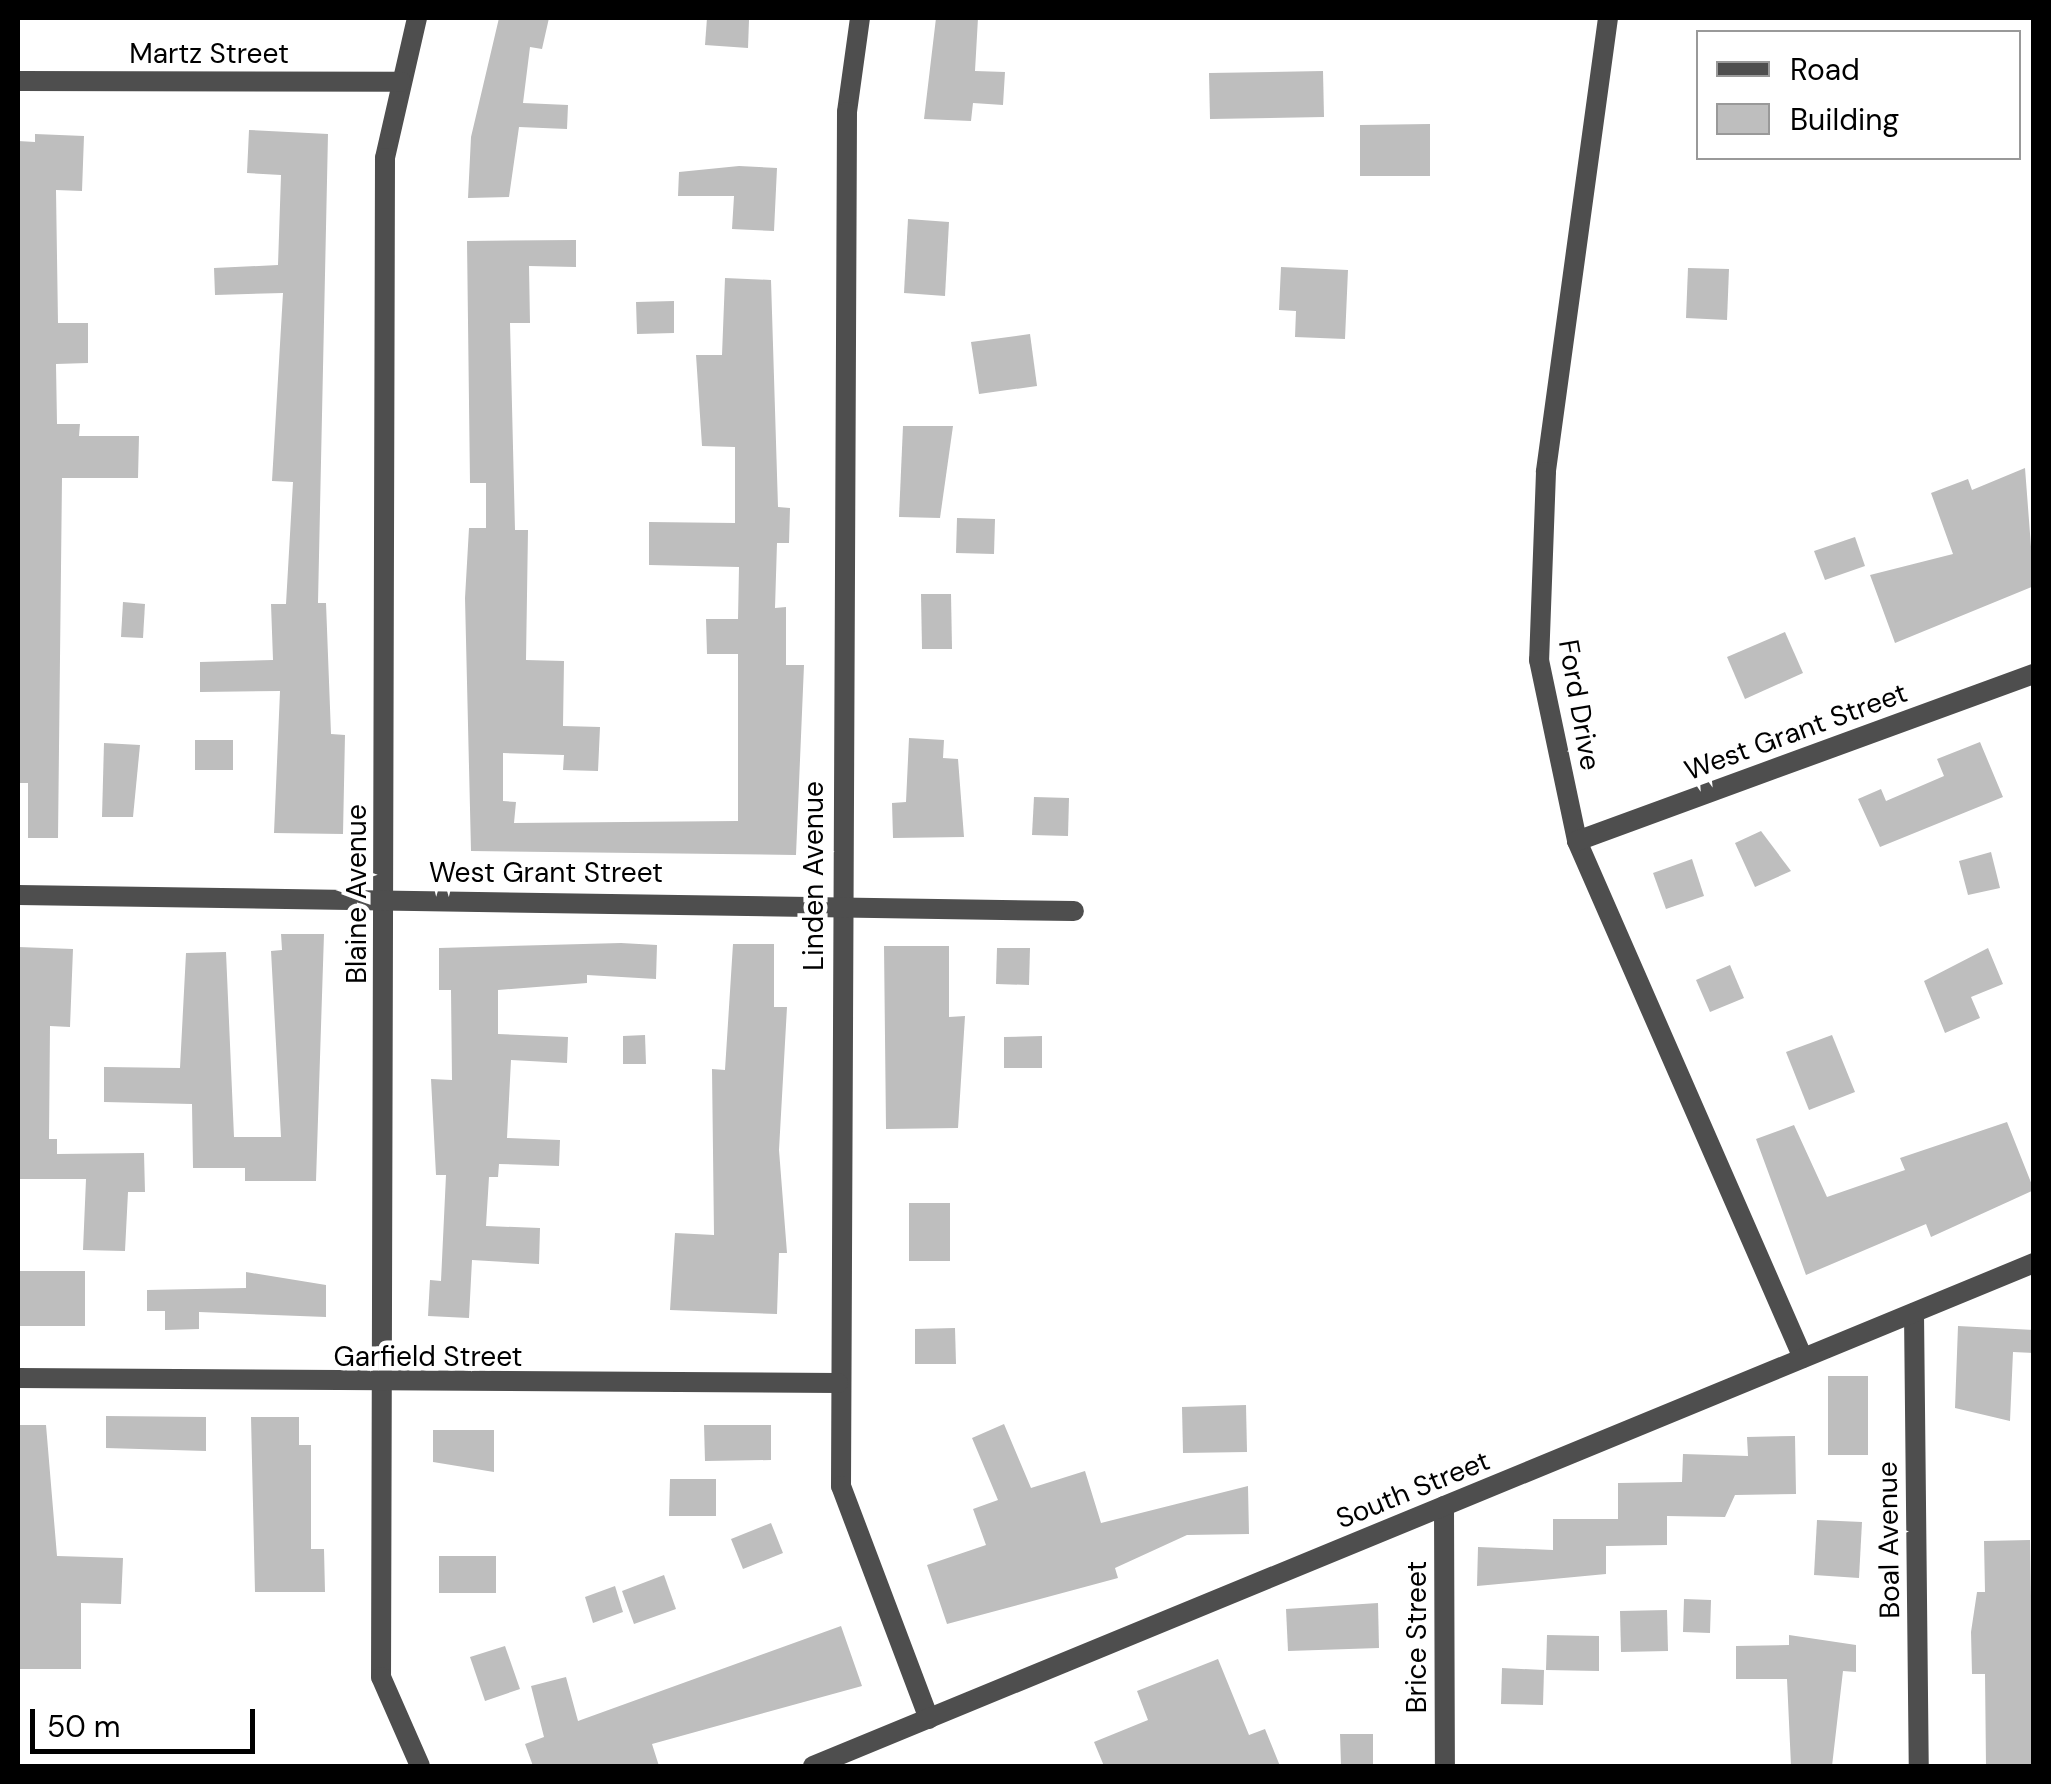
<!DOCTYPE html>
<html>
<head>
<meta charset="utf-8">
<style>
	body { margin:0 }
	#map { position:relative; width:2051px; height:1784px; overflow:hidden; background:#fff; font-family:"DM Sans",sans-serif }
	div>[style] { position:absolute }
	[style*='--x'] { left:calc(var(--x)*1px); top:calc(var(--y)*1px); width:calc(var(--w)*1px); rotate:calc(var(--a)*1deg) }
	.building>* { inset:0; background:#bebebe }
	.minor>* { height:20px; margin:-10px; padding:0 10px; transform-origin:10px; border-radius:10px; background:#4e4e4e }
	.tertiary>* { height:20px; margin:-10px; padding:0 10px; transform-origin:10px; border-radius:10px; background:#4e4e4e }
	span { translate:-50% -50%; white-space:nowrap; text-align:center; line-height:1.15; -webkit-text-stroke:9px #fff; paint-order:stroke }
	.street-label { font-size:28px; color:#000 }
	.frame { position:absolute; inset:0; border:20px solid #000; pointer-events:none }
	.legend { position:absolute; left:1696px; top:30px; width:325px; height:130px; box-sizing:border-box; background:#fff; border:2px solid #999; margin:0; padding:12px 18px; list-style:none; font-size:30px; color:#000 }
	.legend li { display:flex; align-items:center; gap:20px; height:50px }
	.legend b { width:50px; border:2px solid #999 }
	.scale { position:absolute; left:30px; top:1709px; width:225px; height:45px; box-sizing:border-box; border:5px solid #000; border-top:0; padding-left:12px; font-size:30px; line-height:35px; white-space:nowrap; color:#000; -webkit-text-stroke:8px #fff; paint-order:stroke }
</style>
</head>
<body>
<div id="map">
	<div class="building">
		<div style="clip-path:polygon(499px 18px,549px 18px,542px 49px,530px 47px,523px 103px,568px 105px,567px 129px,519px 127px,509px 197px,468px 198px,471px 137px)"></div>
		<div style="clip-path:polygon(707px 18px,749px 20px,748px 48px,705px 45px)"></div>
		<div style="clip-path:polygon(936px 18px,978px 18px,975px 71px,1005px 72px,1003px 105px,973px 103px,971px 121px,924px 119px)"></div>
		<div style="clip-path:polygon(1323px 71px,1324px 117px,1210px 119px,1209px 73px)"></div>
		<div style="clip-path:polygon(1430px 124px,1430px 176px,1360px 176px,1360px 125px)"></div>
		<div style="clip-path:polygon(249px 130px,328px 134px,318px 603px,326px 603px,331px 734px,345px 735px,343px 834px,274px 833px,280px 691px,200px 692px,200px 662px,273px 660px,271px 604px,286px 604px,293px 482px,272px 481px,283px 293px,215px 295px,214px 268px,278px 265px,281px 175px,247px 173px)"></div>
		<div style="clip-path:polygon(35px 134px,84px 136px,82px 191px,56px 190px,58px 323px,88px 323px,88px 363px,56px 364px,57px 424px,80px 424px,79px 436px,139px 436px,138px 478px,62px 478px,58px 838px,28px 838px,28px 783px,18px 783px,18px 141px,35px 142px)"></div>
		<div style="clip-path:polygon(739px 166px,777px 168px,774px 231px,732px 229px,734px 196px,678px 196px,679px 172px)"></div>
		<div style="clip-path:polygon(908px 219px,949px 222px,945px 296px,904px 293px)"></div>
		<div style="clip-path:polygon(576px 240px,576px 267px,529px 266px,530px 323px,510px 323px,515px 530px,528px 530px,526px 660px,564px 661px,563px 726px,600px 727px,598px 771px,563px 770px,564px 755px,503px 753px,503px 801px,516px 802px,514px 823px,738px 821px,738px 654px,707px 654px,706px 619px,738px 619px,739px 567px,649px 565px,649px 522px,735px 523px,735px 447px,702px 446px,696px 355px,722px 355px,725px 278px,771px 280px,778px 507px,790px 508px,789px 543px,777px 543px,775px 608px,786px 607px,786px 665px,804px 665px,796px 855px,471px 851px,465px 598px,469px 528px,486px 528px,486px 483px,470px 483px,467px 241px)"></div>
		<div style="clip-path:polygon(1281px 267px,1348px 270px,1345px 339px,1295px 337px,1296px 311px,1279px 310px)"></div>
		<div style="clip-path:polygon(1688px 268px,1729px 269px,1727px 320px,1686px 318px)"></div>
		<div style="clip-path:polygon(674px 301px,674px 333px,637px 334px,636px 302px)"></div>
		<div style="clip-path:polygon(1030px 334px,1037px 386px,979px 394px,971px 342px)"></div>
		<div style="clip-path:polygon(903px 426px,953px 426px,940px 518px,899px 517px)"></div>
		<div style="clip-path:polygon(2025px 468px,2034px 586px,1895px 643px,1870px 575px,1953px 554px,1931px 493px,1968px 479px,1972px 490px)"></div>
		<div style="clip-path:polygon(957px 518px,995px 519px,994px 554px,956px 553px)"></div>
		<div style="clip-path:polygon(1855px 537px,1865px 566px,1825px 580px,1814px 551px)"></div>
		<div style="clip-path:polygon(921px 594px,951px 594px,952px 649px,922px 649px)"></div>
		<div style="clip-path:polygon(123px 602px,145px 604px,143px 638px,121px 637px)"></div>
		<div style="clip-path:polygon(1785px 632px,1803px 673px,1745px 699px,1727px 657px)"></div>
		<div style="clip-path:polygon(909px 738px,944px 740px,943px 758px,958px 759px,964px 837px,893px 838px,892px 803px,906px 802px)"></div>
		<div style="clip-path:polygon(195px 740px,233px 740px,233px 770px,195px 770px)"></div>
		<div style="clip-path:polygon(1980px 742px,2003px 797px,1880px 847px,1858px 799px,1881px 789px,1886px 801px,1944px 776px,1937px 759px)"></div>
		<div style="clip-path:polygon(104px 743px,140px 745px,133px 817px,102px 817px)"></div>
		<div style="clip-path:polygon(1034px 797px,1069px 798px,1068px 836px,1032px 835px)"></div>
		<div style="clip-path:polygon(1761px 831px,1791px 871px,1755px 887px,1735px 843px)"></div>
		<div style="clip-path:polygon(1991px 852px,2000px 888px,1968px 895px,1959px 861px)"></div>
		<div style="clip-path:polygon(1692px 859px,1704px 896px,1666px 909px,1653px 873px)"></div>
		<div style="clip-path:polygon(281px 934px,324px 934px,316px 1181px,245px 1181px,245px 1168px,193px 1168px,192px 1104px,104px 1102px,104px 1067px,180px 1068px,186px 953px,226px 952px,234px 1137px,281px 1137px,271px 951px,282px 950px)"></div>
		<div style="clip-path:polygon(621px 943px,657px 945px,656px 979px,587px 975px,587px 983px,498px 990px,498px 1034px,568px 1037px,567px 1063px,511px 1060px,507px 1138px,560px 1140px,559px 1166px,499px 1164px,498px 1177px,489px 1177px,486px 1226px,540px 1228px,539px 1264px,472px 1260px,469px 1318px,428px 1316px,430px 1280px,441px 1281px,446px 1175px,436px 1175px,431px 1079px,452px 1080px,451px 990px,439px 990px,439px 948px)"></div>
		<div style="clip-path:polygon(733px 944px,774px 944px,774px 1007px,787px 1007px,779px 1150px,787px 1253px,779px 1253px,777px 1314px,670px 1310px,675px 1233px,714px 1235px,712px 1069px,725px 1070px)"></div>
		<div style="clip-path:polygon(884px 946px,949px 946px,949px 1017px,965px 1016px,958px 1128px,886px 1129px)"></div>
		<div style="clip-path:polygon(18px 947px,73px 949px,70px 1027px,50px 1026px,49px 1139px,57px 1139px,57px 1154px,144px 1153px,145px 1192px,128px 1192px,125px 1251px,83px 1250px,86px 1179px,18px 1179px)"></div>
		<div style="clip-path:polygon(997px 948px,1030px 948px,1029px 985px,996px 984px)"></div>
		<div style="clip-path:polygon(1988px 948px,2003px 984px,1971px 997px,1980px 1018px,1945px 1033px,1924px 981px)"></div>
		<div style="clip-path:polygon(1730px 965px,1744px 998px,1710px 1012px,1696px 980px)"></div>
		<div style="clip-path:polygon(645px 1035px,646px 1064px,623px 1064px,623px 1036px)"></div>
		<div style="clip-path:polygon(1832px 1035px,1855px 1092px,1809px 1110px,1786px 1052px)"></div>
		<div style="clip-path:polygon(1042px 1036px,1042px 1068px,1004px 1068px,1004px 1037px)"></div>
		<div style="clip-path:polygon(2007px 1122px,2034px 1190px,1931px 1237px,1926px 1224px,1806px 1275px,1756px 1139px,1794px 1125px,1827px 1197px,1905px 1170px,1900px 1158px)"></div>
		<div style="clip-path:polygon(909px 1203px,950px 1203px,950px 1261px,909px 1261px)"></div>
		<div style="clip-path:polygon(18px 1271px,85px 1271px,85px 1326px,18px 1326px)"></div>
		<div style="clip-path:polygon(246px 1272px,326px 1285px,326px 1317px,199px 1312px,199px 1329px,165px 1330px,165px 1311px,147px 1311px,147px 1290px,246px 1288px)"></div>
		<div style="clip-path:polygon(1958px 1326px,2034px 1330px,2034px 1353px,2013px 1352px,2010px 1421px,1955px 1408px)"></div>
		<div style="clip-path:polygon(955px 1328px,956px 1364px,915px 1364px,915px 1329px)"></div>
		<div style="clip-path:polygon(1828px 1376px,1868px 1376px,1868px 1455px,1828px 1455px)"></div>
		<div style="clip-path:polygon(1246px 1405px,1247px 1452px,1183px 1453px,1182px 1407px)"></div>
		<div style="clip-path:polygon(106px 1416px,206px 1417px,206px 1451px,106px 1448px)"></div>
		<div style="clip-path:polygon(251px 1417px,299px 1417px,299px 1445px,311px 1445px,311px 1549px,324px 1549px,325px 1592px,255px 1592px)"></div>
		<div style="clip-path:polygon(1004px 1424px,1031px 1488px,1085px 1471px,1101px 1523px,1248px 1486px,1249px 1534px,1187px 1535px,1115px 1568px,1118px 1578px,947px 1624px,927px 1565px,986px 1545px,973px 1509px,998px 1500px,972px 1438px)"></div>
		<div style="clip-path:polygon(18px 1425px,46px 1425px,57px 1556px,123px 1558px,121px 1604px,81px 1603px,81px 1669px,18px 1669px)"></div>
		<div style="clip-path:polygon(704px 1425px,771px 1425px,771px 1460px,705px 1461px)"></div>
		<div style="clip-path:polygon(433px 1430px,494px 1430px,494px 1472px,433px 1462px)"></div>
		<div style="clip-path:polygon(1795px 1436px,1796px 1494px,1735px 1495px,1725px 1517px,1667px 1516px,1667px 1545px,1606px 1546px,1606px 1574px,1477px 1586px,1478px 1547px,1553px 1550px,1553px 1519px,1618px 1519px,1618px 1483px,1682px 1482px,1683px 1454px,1748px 1456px,1747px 1437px)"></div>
		<div style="clip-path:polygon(670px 1479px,716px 1479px,716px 1516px,669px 1516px)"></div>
		<div style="clip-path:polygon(1817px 1520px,1862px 1522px,1859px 1578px,1814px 1575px)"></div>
		<div style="clip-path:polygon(771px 1523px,783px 1553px,743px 1569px,731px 1539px)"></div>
		<div style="clip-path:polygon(2030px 1540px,2034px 1766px,1986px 1766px,1985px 1674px,1972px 1674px,1971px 1632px,1977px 1592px,1985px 1592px,1984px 1541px)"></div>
		<div style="clip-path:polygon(439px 1556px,496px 1556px,496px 1593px,439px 1593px)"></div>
		<div style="clip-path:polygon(664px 1575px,676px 1609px,634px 1624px,622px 1591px)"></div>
		<div style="clip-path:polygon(615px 1586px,623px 1612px,593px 1623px,585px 1597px)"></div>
		<div style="clip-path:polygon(1684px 1599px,1711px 1600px,1710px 1633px,1683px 1632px)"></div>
		<div style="clip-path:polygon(1378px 1603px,1379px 1648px,1288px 1651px,1286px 1609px)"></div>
		<div style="clip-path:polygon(1667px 1610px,1668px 1651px,1621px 1652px,1620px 1611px)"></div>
		<div style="clip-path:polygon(841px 1626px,862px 1686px,652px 1744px,659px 1766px,533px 1766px,525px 1744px,544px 1737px,531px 1686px,566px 1677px,578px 1721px)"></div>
		<div style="clip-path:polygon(1547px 1635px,1599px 1636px,1599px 1671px,1546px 1670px)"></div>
		<div style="clip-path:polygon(1789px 1635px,1856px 1645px,1856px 1672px,1843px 1671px,1832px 1766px,1791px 1766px,1787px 1679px,1736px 1679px,1736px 1646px,1789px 1645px)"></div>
		<div style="clip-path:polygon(505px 1646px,520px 1689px,485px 1701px,470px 1657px)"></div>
		<div style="clip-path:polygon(1218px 1659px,1249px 1735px,1265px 1729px,1280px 1766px,1104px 1766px,1094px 1742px,1148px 1720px,1137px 1691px)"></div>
		<div style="clip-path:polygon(1502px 1668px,1544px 1670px,1543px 1705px,1501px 1704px)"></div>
		<div style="clip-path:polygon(1340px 1734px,1373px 1734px,1373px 1766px,1341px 1766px)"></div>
	</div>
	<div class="minor">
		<div style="--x:417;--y:18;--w:144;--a:102.9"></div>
		<div style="--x:385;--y:158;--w:1519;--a:90.15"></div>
		<div style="--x:381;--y:1677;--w:97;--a:66.3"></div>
		<div style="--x:860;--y:18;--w:95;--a:97.9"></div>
		<div style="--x:847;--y:112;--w:1374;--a:90.25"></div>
		<div style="--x:841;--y:1486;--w:249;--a:69.3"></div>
		<div style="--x:1608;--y:18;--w:458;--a:97.8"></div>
		<div style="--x:1546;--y:472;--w:188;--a:92.1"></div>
		<div style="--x:1539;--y:660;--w:185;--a:78.1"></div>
		<div style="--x:1577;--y:841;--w:564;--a:66.39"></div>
		<div style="--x:18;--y:81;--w:383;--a:0.1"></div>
		<div style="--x:1577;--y:841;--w:487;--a:-20.1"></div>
		<div style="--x:18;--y:895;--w:1056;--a:0.87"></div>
		<div style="--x:1914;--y:1313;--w:453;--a:89.4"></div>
		<div style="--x:18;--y:1378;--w:820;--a:0.35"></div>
		<div style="--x:1444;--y:1506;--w:260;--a:89.8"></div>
	</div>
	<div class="tertiary">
		<div style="--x:813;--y:1766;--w:1321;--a:-22.39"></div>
	</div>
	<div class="street-label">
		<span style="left:209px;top:54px">Martz Street</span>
		<span style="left:1579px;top:705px;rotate:80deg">Ford Drive</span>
		<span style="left:1796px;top:732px;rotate:-20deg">West Grant Street</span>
		<span style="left:546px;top:873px">West Grant Street</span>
		<span style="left:814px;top:876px;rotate:-90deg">Linden Avenue</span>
		<span style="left:357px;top:894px;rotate:-90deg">Blaine Avenue</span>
		<span style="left:428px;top:1357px">Garfield Street</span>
		<span style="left:1413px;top:1490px;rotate:-22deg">South Street</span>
		<span style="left:1889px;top:1540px;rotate:-91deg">Boal Avenue</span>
		<span style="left:1417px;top:1637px;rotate:-90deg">Brice Street</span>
	</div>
	<div class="frame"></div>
	<ul class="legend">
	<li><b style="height:12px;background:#4e4e4e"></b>Road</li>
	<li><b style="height:28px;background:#bebebe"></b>Building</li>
	</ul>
	<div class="scale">50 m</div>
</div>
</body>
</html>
